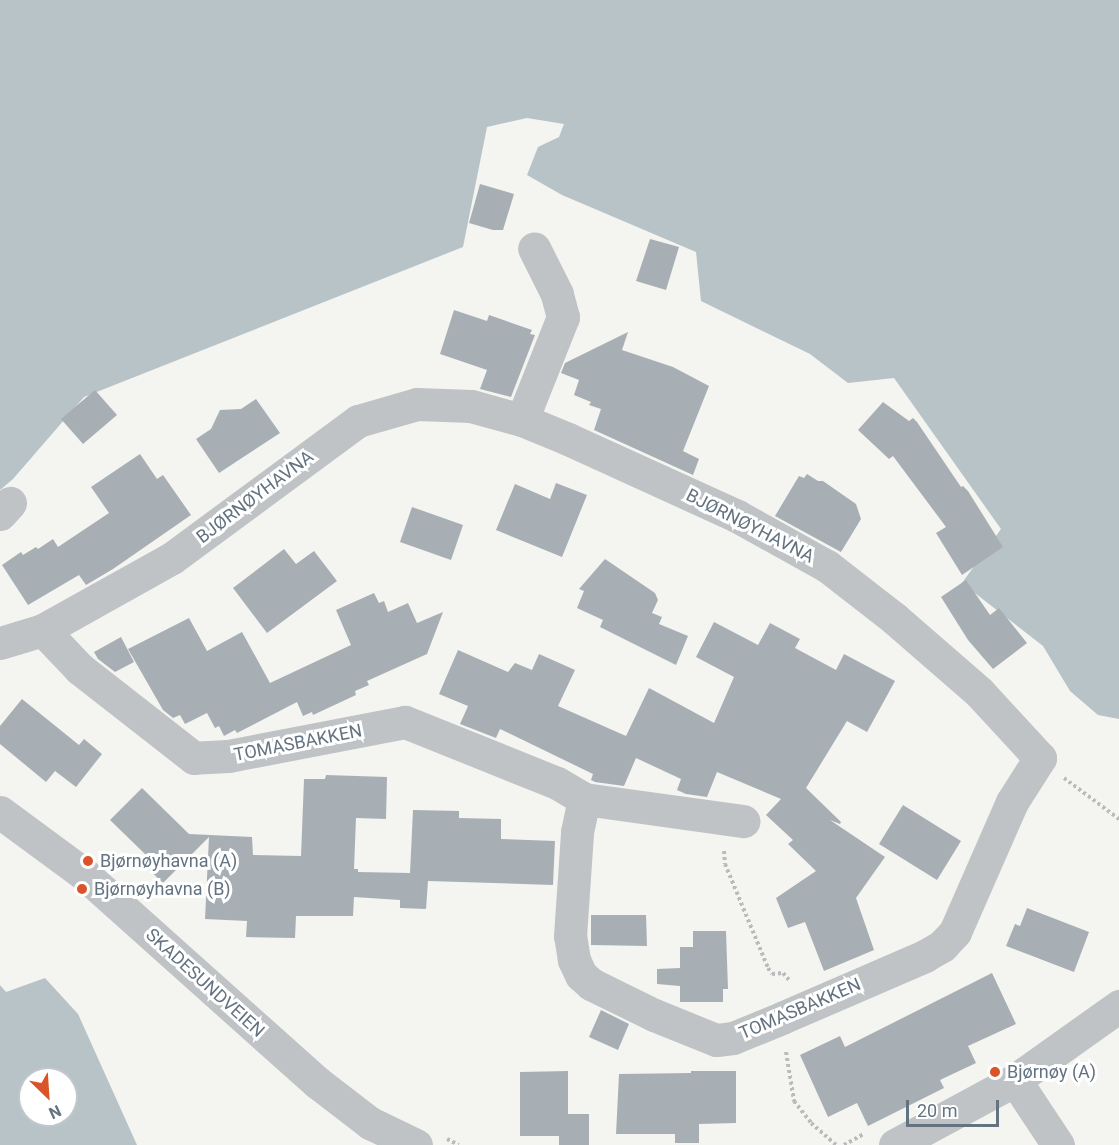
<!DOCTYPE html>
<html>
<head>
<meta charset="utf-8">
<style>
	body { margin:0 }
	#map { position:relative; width:1119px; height:1145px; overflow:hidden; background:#f4f4f0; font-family:Roboto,sans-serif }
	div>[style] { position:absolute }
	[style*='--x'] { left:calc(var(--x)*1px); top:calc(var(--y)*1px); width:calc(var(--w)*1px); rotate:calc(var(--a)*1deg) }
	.water>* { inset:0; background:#b8c3c7 }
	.building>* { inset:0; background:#a8afb4 }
	.path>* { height:4px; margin-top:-2px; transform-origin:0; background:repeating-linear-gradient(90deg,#b9bbbd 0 3px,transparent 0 6px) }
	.minor>* { height:33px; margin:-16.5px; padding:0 16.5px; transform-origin:16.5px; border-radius:16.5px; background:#bfc3c6 }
	.dots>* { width:16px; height:16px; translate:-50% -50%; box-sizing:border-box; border:3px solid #fff; border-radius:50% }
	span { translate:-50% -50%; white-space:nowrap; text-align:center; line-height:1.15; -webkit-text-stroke:6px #fff; paint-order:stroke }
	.street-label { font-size:18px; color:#647380 }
	.poi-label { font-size:18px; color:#647380 }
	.left { translate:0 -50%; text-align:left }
	.north { position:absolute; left:18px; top:1067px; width:60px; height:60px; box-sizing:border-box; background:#fff; border:2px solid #c1c7cc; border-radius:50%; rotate:155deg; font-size:16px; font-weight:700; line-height:24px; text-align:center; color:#647380 }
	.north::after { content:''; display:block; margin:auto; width:21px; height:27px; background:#da5329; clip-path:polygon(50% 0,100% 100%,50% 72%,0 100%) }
	.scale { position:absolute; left:906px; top:1100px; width:93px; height:27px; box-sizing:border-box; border:3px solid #647380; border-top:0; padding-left:8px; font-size:18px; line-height:21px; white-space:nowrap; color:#647380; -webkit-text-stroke:4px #fff; paint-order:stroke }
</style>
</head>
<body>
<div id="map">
	<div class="water">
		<div style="clip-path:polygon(0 0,1119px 0,1119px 719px,1098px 715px,1070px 691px,1043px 646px,962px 583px,1001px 529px,894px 378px,848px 383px,810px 354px,701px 301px,696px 252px,562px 195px,527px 175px,538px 147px,559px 137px,564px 124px,527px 118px,487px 127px,463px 247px,84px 397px,13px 479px,0 490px)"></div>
		<div style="clip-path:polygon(evenodd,45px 978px,78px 1014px,137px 1145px,0 1145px,0 985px,6px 992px,45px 978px,30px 1079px,66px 1079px,66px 1115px,30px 1115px,30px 1079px)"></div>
	</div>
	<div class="building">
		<div style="clip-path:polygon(480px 184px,514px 194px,503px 230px,493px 230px,469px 223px)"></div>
		<div style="clip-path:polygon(650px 239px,679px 247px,666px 290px,636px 281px)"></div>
		<div style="clip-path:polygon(454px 310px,487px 321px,489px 315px,532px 330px,530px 334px,535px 335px,511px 397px,480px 389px,487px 370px,440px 354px)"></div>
		<div style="clip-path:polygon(628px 332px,622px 350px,673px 367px,709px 386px,683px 451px,699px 459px,693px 475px,594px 430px,601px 409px,589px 405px,591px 402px,574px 395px,579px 380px,561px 373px,565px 363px)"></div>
		<div style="clip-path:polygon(95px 390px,117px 415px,83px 444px,61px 419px)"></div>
		<div style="clip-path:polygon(256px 399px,280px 433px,219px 473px,196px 439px,211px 429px,220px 410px,241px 409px)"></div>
		<div style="clip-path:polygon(883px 402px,909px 421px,913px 418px,917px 422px,961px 487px,963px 486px,968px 491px,1003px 547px,962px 575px,936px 533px,946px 527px,893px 456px,889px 459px,858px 430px)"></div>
		<div style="clip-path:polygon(140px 454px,157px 479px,163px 475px,191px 515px,113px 569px,86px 585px,79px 575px,28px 605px,2px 565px,21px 552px,23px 555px,36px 547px,38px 549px,53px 539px,58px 547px,109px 513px,91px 487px)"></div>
		<div style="clip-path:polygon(807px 474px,818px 481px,823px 481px,856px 504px,861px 519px,841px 552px,775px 516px,799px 476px,804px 478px)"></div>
		<div style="clip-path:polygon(556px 483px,587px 495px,562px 557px,496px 530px,515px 484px,550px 499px)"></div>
		<div style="clip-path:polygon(412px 507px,463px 525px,451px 560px,400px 542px)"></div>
		<div style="clip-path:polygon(284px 549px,296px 564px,314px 551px,337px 581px,267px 633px,233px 588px)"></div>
		<div style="clip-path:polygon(605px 559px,655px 593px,658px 600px,652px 613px,662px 617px,659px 624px,688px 636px,676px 665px,600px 627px,603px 620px,577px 608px,584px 591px,579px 589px)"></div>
		<div style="clip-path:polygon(966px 580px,990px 615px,999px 608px,1027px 643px,993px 669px,968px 640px,941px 597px)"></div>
		<div style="clip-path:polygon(374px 593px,379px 603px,384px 601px,388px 612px,408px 603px,417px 623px,443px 612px,427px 654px,367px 681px,369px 685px,355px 691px,356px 695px,313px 715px,312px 712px,303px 716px,297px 702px,237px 733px,235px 730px,224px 736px,219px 726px,215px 728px,207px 713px,185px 724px,180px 715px,173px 718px,163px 710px,128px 649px,189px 618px,207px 651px,242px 632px,270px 683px,351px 645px,336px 610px)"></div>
		<div style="clip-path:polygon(714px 622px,758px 645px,770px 623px,800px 639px,795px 648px,836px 670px,844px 654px,895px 681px,867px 732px,847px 721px,806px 788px,841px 822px,840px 824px,830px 820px,885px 857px,856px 898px,874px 950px,824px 971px,805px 922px,788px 928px,776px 898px,816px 871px,788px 844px,793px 840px,766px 815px,781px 799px,717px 772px,707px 797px,686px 794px,677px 790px,681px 779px,636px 758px,624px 786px,595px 782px,591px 780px,593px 774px,500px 729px,496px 738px,460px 724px,468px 706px,439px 694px,458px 650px,508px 672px,515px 663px,532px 670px,539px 654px,575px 670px,558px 706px,626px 736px,649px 688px,714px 723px,734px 677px,696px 657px)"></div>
		<div style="clip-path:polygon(121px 637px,134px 662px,115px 672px,98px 659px,94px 652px)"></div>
		<div style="clip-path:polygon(22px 699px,79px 745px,84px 739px,102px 754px,76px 787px,55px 771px,46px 782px,0 744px,0 726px)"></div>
		<div style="clip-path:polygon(326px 775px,387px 777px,386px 819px,356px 818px,354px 869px,358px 869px,358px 872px,410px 873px,413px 810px,459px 811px,459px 818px,501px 819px,501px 839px,555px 841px,553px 885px,428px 881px,426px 909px,400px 908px,400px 900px,354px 897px,353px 916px,296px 916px,295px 938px,246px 937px,247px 921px,205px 919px,209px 837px,163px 883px,141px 862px,147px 856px,110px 820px,142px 788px,189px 834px,252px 837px,253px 855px,301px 856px,304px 779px,325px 779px)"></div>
		<div style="clip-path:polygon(903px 805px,961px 841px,937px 880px,879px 844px)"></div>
		<div style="clip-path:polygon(1027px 908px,1089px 932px,1074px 972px,1006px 946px,1015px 924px,1020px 926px)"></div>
		<div style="clip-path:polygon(591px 915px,646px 915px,647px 946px,591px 945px)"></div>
		<div style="clip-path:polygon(693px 931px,726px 931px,728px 989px,723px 989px,723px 1002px,680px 1002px,680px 986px,657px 984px,657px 969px,680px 968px,680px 947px,693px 947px)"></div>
		<div style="clip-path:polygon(992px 973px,1016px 1024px,968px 1046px,976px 1063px,940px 1080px,944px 1088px,868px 1126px,857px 1103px,828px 1117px,800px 1055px,840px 1036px,845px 1047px)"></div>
		<div style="clip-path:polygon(601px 1010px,629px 1024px,618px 1050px,589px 1037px)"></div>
		<div style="clip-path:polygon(568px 1071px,568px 1114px,589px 1114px,589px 1145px,559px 1145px,559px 1136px,520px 1136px,520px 1072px)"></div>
		<div style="clip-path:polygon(691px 1071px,736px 1071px,736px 1123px,699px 1124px,699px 1143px,675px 1143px,675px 1134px,616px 1134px,619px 1074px,691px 1073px)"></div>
	</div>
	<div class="path">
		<div style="--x:1064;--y:778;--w:69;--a:36.7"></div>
		<div style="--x:724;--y:851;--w:13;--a:86"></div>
		<div style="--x:725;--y:864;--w:113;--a:67.5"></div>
		<div style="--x:768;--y:968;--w:7;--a:56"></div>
		<div style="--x:772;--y:974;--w:11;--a:-5"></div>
		<div style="--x:783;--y:973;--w:9;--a:49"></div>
		<div style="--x:786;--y:1052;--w:50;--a:80.7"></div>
		<div style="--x:794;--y:1101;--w:28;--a:52"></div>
		<div style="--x:811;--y:1123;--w:33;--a:41"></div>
		<div style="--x:447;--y:1139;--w:13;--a:27"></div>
		<div style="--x:844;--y:1145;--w:23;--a:-29"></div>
	</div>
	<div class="minor">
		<div style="--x:522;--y:420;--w:111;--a:-68.3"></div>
		<div style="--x:563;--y:317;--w:24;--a:-105"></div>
		<div style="--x:557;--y:294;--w:51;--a:-116.6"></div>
		<div style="--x:0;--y:514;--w:15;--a:-48"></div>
		<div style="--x:0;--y:643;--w:45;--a:-16.8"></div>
		<div style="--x:43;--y:630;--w:148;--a:-29.2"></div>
		<div style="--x:172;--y:558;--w:231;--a:-36.4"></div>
		<div style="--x:358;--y:421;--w:61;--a:-16.1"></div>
		<div style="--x:417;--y:404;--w:54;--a:2.1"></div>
		<div style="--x:471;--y:406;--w:53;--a:15.4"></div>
		<div style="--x:522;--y:420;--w:50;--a:22.4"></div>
		<div style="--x:568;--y:439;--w:186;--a:24.5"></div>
		<div style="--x:737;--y:516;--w:103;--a:29.1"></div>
		<div style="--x:827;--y:566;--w:86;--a:37.9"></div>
		<div style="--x:895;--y:619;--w:111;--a:41"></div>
		<div style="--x:979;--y:692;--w:90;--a:47.3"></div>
		<div style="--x:1040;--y:758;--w:52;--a:122.5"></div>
		<div style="--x:1012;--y:802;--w:142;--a:113.7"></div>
		<div style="--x:955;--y:932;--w:19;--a:133"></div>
		<div style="--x:942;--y:946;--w:20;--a:150"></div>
		<div style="--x:925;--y:956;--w:156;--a:156.6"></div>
		<div style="--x:782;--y:1018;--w:53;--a:157.8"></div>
		<div style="--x:733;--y:1038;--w:17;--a:173"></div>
		<div style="--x:716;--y:1040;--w:67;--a:-158"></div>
		<div style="--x:654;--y:1015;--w:70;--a:-153.8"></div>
		<div style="--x:591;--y:984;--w:13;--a:-138"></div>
		<div style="--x:581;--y:975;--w:17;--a:-115"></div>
		<div style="--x:574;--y:960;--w:24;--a:-99"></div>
		<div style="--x:570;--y:936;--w:104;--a:-86.1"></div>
		<div style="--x:577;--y:832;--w:34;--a:-78"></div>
		<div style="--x:584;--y:799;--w:31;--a:-149"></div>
		<div style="--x:557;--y:783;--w:164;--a:-158.1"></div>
		<div style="--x:405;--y:722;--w:180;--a:169.1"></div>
		<div style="--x:228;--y:756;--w:34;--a:177"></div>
		<div style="--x:194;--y:758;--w:145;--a:-142"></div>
		<div style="--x:80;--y:669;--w:54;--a:-133.5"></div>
		<div style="--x:584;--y:799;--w:161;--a:7.9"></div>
		<div style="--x:0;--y:812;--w:104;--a:36.4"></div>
		<div style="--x:84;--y:874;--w:314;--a:41.8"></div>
		<div style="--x:318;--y:1083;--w:66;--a:37.6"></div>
		<div style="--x:370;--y:1123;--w:51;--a:25.6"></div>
		<div style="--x:1015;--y:1080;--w:78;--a:56.5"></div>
		<div style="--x:895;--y:1145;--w:136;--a:-28.4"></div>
		<div style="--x:1015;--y:1080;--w:128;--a:-35.4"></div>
	</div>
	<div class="dots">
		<div style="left:88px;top:861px;background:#da5329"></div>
		<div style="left:82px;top:889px;background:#da5329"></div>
		<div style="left:995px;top:1072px;background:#da5329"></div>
	</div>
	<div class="street-label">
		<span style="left:255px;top:497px;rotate:-37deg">BJØRNØYHAVNA</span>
		<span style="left:750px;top:526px;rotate:27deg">BJØRNØYHAVNA</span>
		<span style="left:298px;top:743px;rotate:-11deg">TOMASBAKKEN</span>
		<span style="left:205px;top:983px;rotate:42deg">SKADESUNDVEIEN</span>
		<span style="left:800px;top:1009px;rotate:-23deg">TOMASBAKKEN</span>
	</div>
	<div class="poi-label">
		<span class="left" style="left:100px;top:861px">Bjørnøyhavna (A)</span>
		<span class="left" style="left:94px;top:889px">Bjørnøyhavna (B)</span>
		<span class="left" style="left:1007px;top:1072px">Bjørnøy (A)</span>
	</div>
	<div class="north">N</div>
	<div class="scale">20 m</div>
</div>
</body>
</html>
